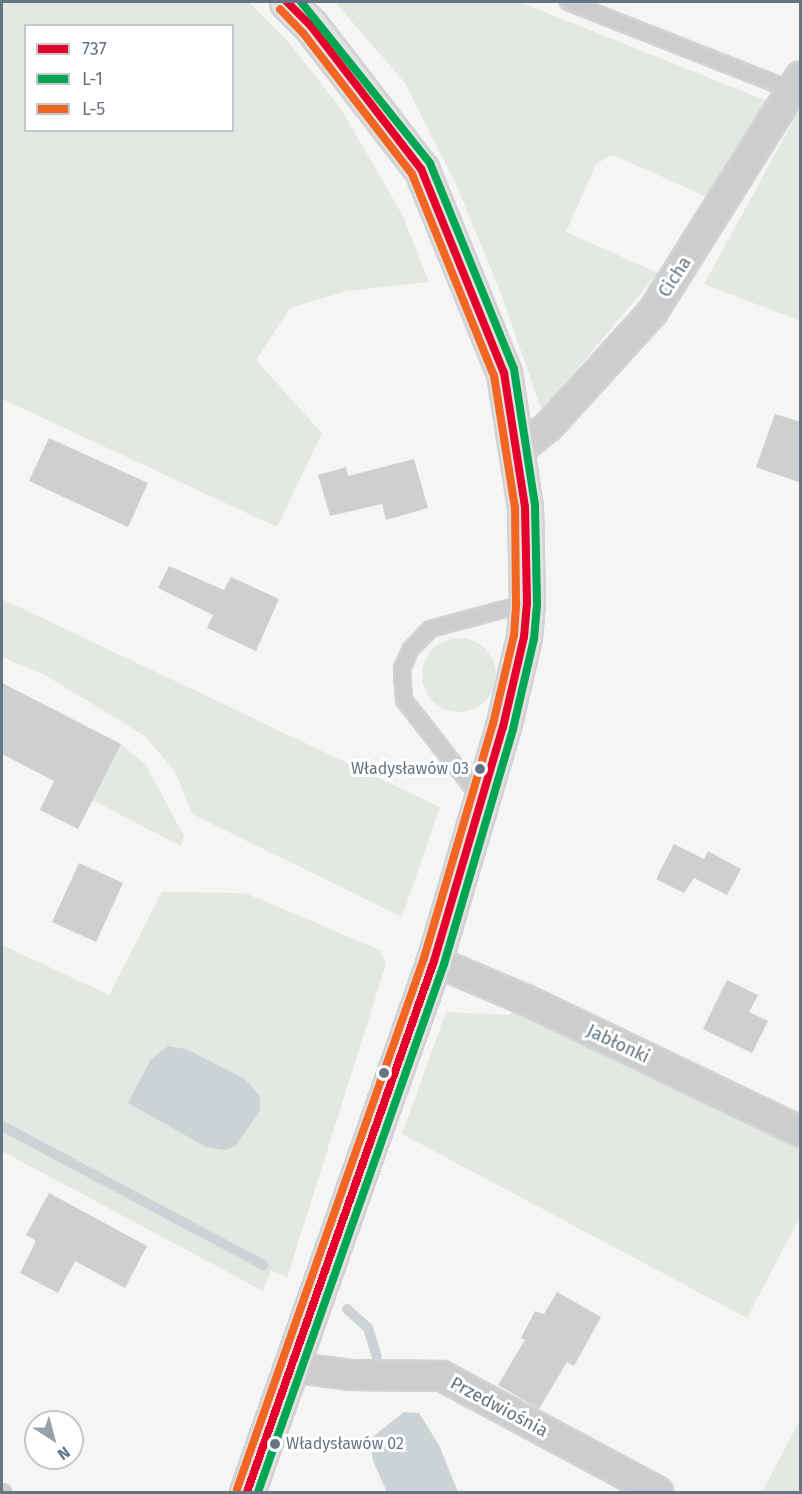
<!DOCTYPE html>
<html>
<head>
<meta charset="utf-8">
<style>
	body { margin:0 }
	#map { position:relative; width:802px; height:1494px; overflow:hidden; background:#f5f5f4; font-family:"Fira Sans",sans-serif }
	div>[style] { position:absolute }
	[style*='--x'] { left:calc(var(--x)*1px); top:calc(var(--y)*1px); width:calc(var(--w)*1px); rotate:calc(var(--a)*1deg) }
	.green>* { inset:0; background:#e4e8e2 }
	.round { border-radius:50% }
	.water>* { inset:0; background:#cbd3d6 }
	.stream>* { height:10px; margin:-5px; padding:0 5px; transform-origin:5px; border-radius:5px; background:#cbd3d6 }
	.building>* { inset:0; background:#cdcfd0 }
	.roads { filter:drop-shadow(2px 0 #d1d2d3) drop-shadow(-2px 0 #d1d2d3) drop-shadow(0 2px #d1d2d3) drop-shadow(0 -2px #d1d2d3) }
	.lane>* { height:14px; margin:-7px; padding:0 7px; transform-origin:7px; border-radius:7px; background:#cbcdce }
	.street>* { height:28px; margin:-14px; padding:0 14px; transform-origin:14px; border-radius:14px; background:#cbcdce }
	.secondary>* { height:33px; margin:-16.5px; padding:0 16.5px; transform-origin:16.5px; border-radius:16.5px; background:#e0e1e0 }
	.bus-1>* { height:8px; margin:-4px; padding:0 4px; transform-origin:4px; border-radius:4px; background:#e4002b }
	.bus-2>* { height:8px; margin:-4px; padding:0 4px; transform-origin:4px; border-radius:4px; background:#00a651 }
	.bus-3>* { height:8px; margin:-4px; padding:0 4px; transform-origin:4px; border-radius:4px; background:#f26522 }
	.dots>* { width:16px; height:16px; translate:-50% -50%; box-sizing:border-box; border:3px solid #fff; border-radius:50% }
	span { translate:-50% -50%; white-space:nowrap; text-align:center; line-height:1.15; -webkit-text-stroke:6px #fff; paint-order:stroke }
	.bus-label { font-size:16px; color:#667584 }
	.right { translate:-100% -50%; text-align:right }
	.left { translate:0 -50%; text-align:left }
	.street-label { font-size:18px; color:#667584 }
	.frame { position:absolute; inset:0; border:3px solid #667584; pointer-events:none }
	.legend { position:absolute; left:24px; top:24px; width:210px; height:108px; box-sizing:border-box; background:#fff; border:2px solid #c2c8ce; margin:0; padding:8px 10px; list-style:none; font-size:18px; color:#667584 }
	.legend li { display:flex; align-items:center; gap:12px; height:30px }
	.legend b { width:30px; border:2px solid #c2c8ce }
	.north { position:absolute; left:24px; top:1410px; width:60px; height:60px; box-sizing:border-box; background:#fff; border:2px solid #c2c8ce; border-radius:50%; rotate:144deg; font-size:16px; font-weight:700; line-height:24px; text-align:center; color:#667584 }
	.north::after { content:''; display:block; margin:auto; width:21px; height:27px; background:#98a2ab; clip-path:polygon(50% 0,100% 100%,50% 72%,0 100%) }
</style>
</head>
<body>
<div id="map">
	<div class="green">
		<div style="clip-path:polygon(evenodd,2px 2px,249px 2px,287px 40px,341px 109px,403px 216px,429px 282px,347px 291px,290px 308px,256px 360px,322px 433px,277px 527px,2px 399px,2px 2px,26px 26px,232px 26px,232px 130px,26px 130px,26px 26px)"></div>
		<div style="clip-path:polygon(335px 2px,520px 2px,767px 101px,707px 197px,618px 157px,610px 156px,596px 164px,566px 232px,658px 273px,542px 411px,500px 291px,455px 182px,405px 83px)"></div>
		<div style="clip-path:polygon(798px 112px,800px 113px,800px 321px,704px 284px)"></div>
		<div style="clip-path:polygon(2px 599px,440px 807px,402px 917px,192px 814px,176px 773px,145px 736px,43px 674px,2px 657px)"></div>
		<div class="round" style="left:422px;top:638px;width:74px;height:74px"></div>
		<div style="clip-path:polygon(121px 744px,146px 765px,184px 836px,181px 846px,92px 800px)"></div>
		<div style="clip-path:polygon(162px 892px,245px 893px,380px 950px,386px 964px,287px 1278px,271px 1270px,263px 1291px,2px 1151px,2px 945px,109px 995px)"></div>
		<div style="clip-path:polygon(513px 1011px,800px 1148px,800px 1217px,747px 1318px,402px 1134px,446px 1012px,510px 1015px)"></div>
		<div style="clip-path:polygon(800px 1420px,800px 1492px,762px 1492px)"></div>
	</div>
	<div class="water">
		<div style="clip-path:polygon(168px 1046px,186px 1049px,245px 1079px,260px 1096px,260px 1111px,236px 1145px,225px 1150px,206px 1147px,128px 1103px,151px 1059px)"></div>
		<div style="clip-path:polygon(404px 1412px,419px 1413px,439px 1445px,458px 1492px,387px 1492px,373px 1461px,370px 1439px)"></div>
	</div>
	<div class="stream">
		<div style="--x:2;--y:1126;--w:296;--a:28"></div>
		<div style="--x:347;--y:1309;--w:28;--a:42"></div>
		<div style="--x:368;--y:1328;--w:30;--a:73"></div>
	</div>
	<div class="building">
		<div style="clip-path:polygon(775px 414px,801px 422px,801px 483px,756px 467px)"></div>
		<div style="clip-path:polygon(49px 438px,148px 483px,128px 527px,29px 481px)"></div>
		<div style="clip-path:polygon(414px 459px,428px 508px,386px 520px,382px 504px,330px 516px,318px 475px,346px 467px,348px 476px)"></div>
		<div style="clip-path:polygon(169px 566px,224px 590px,231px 577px,279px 599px,256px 651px,207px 628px,213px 615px,158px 588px)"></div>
		<div style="clip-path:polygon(2px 683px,121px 744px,78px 829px,40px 810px,54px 781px,2px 754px)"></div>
		<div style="clip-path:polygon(674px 844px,704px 859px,708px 851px,741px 869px,727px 895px,694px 878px,684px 893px,656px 879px)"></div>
		<div style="clip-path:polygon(79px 863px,123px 883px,96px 942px,52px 922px)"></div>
		<div style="clip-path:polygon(727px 980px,758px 995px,749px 1012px,768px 1021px,752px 1053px,703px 1029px)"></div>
		<div style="clip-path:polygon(49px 1193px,147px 1246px,125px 1288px,75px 1261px,58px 1293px,20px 1273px,36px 1241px,26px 1235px)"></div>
		<div style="clip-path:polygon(557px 1292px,601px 1317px,574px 1366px,567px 1362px,539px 1409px,498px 1385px,525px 1340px,521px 1338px,535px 1311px,544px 1314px)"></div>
	</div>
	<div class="roads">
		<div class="lane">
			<div style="--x:568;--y:2;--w:240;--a:21.5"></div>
			<div style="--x:479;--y:796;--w:122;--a:-128"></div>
			<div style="--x:404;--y:700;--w:31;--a:-94"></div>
			<div style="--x:402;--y:669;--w:21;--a:-67"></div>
			<div style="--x:410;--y:650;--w:29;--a:-46"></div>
			<div style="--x:430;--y:629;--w:100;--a:-15"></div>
			<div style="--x:2;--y:1492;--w:1;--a:0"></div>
		</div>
		<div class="street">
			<div style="--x:518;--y:451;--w:40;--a:-39"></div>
			<div style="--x:549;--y:426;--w:153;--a:-47.7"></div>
			<div style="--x:652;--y:313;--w:279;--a:-57.9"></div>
			<div style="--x:434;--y:961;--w:100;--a:23"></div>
			<div style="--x:526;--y:1000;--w:304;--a:25.6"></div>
			<div style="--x:291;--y:1367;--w:61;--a:7.6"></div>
			<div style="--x:351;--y:1375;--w:91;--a:0.6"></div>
			<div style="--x:442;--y:1376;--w:245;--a:28.2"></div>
		</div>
		<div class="secondary">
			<div style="--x:247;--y:1492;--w:563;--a:-70.6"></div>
			<div style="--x:434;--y:961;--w:244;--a:-73.6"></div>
			<div style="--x:503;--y:727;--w:92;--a:-76.9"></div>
			<div style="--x:524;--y:637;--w:34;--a:-85"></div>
			<div style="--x:527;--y:603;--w:96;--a:-91.2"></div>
			<div style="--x:525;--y:507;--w:136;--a:-98.9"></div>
			<div style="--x:504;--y:373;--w:220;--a:-112.1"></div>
			<div style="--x:421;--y:169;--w:180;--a:-127.6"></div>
			<div style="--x:311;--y:26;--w:34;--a:-135"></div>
		</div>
	</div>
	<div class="bus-1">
		<div style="--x:247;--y:1492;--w:563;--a:-70.6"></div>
		<div style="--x:434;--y:961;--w:244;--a:-73.6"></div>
		<div style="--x:503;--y:727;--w:92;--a:-76.9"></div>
		<div style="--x:524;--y:637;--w:34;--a:-85"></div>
		<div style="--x:527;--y:603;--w:96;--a:-91.2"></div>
		<div style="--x:525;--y:507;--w:136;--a:-98.9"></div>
		<div style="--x:504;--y:373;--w:220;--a:-112.1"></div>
		<div style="--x:421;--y:169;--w:180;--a:-127.6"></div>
		<div style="--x:311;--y:26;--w:34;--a:-135"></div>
	</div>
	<div class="bus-2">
		<div style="--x:258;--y:1492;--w:560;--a:-70.59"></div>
		<div style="--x:444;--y:964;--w:245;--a:-73.6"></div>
		<div style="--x:513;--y:729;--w:92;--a:-76.9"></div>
		<div style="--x:534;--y:639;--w:36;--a:-85"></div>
		<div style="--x:537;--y:603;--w:98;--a:-91.2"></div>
		<div style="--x:535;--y:505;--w:138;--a:-98.8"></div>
		<div style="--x:514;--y:369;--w:222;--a:-112.2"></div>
		<div style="--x:430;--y:163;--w:206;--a:-128.7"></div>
	</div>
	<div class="bus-3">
		<div style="--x:237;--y:1489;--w:563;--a:-70.6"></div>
		<div style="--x:424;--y:958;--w:244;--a:-73.6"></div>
		<div style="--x:493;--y:724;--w:91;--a:-76.7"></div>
		<div style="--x:514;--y:635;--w:32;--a:-86"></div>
		<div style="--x:516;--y:603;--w:95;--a:-90.6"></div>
		<div style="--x:515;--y:508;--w:134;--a:-99"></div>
		<div style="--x:494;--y:376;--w:218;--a:-112.1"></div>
		<div style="--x:412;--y:174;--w:178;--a:-127.7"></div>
		<div style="--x:303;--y:33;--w:33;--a:-134"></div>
	</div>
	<div class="dots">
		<div style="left:480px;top:769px;background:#667584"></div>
		<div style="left:384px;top:1073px;background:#667584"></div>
		<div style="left:275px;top:1444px;background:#667584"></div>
	</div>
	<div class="bus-label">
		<span class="right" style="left:469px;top:769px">Władysławów 03</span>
		<span class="left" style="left:286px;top:1444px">Władysławów 02</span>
	</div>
	<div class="street-label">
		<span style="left:675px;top:277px;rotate:-57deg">Cicha</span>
		<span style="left:618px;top:1044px;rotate:25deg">Jabłonki</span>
		<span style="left:499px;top:1407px;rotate:28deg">Przedwiośnia</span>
	</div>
	<div class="frame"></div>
	<ul class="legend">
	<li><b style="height:8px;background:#e4002b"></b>737</li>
	<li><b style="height:8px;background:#00a651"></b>L-1</li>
	<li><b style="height:8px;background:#f26522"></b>L-5</li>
	</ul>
	<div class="north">N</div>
</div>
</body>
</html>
